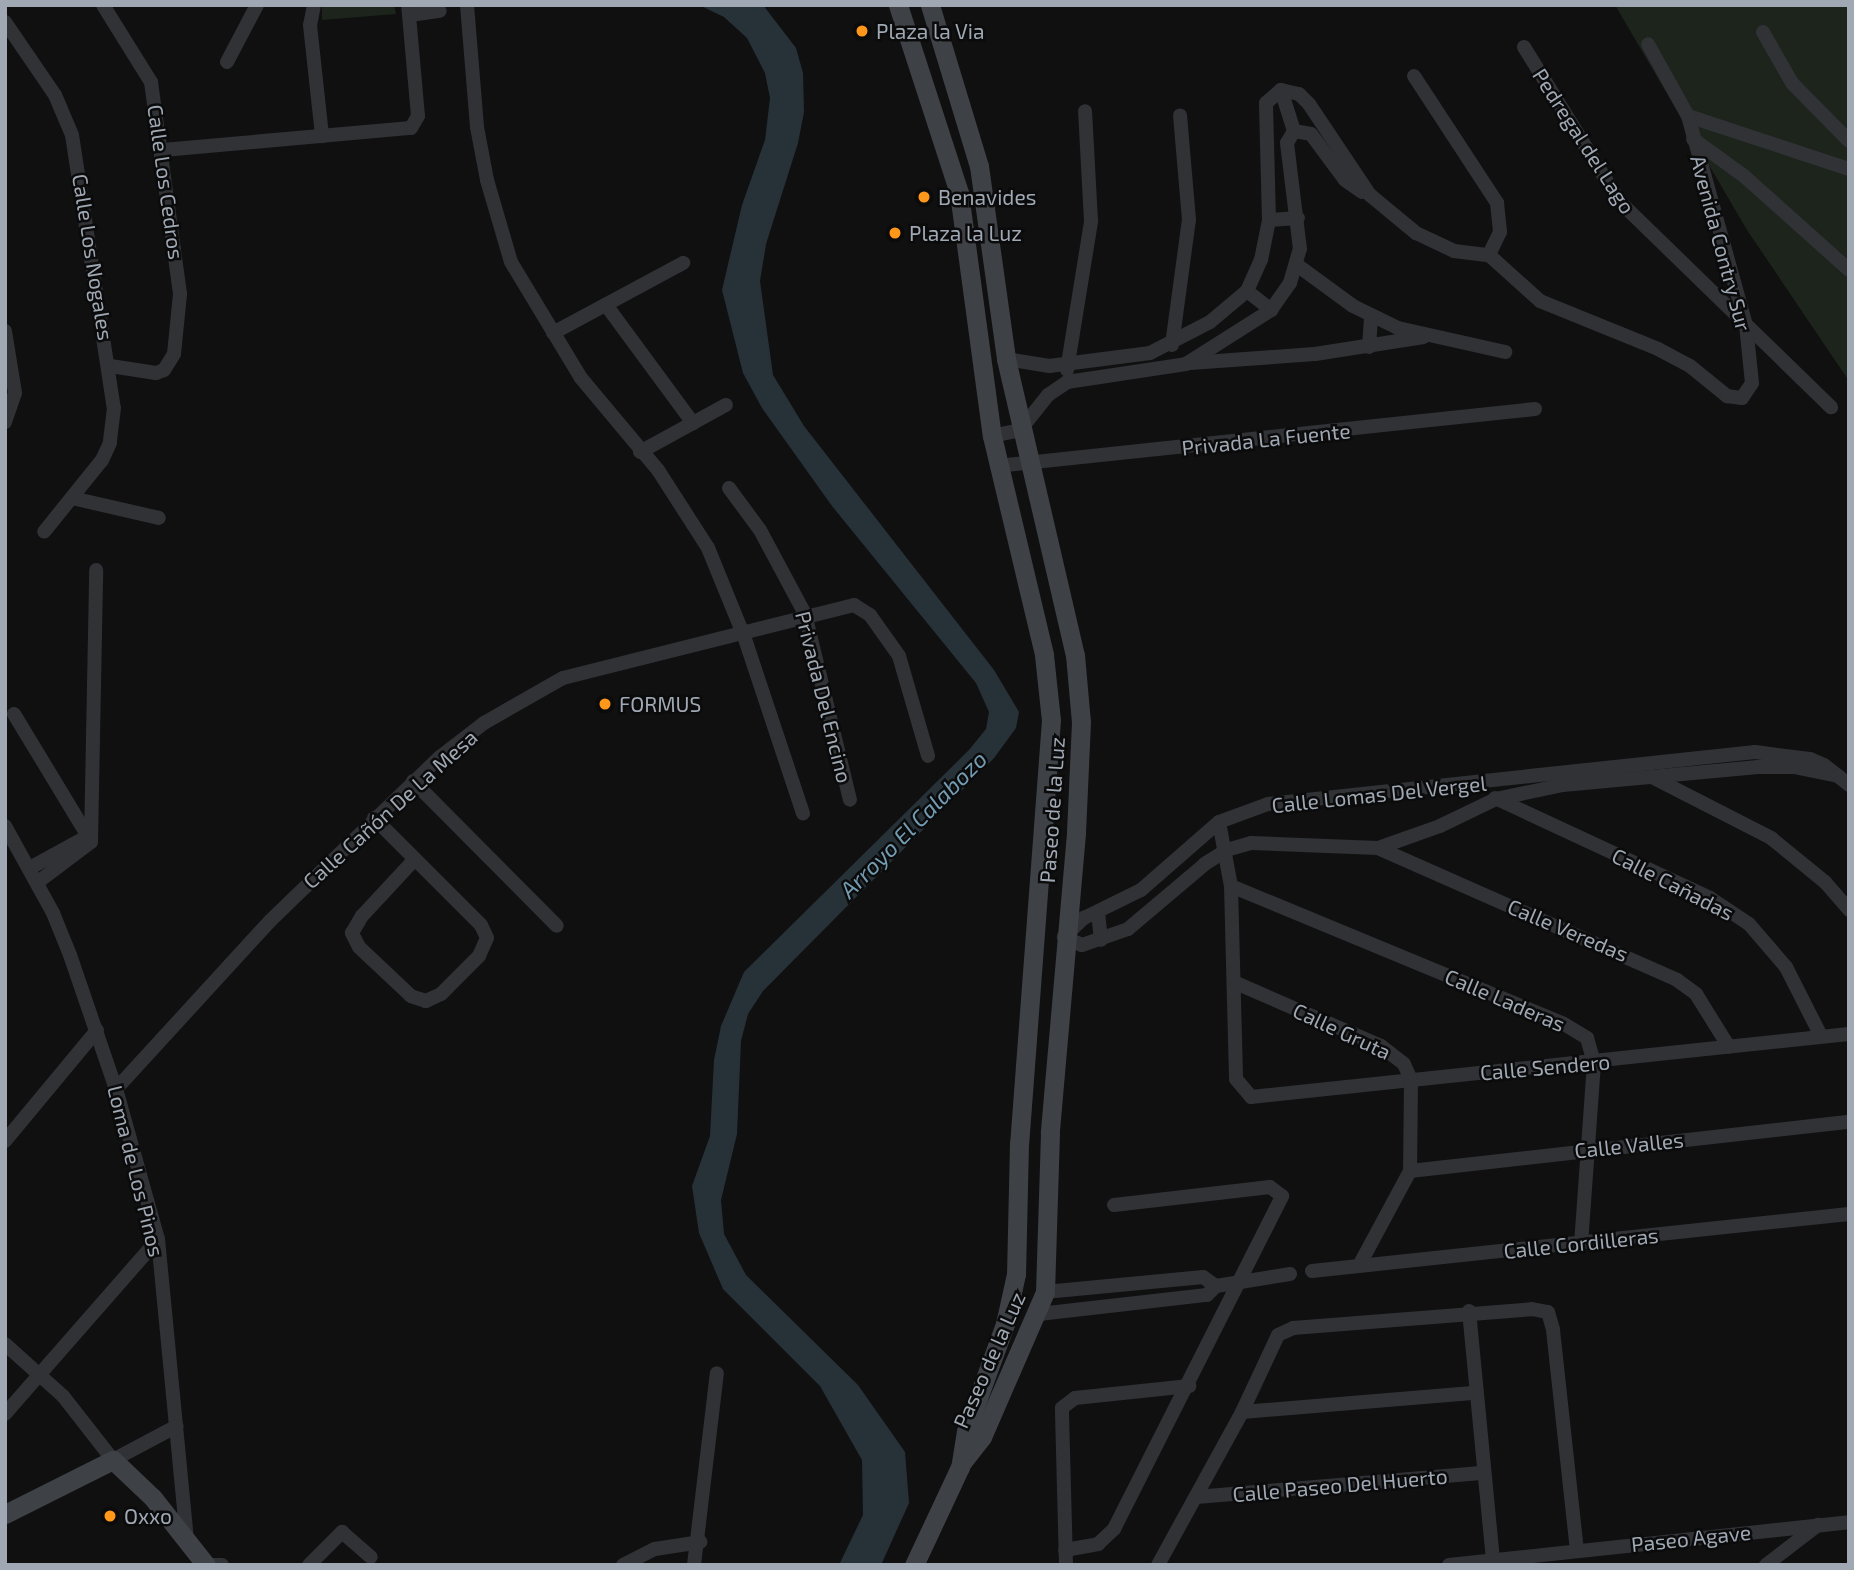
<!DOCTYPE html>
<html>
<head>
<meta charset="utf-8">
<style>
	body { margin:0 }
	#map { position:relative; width:1854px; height:1570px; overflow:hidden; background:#101011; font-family:"Exo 2",sans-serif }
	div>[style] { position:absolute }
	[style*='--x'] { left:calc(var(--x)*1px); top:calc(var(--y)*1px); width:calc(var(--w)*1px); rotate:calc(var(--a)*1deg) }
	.green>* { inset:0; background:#1c241c }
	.water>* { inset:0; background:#273238 }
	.street>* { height:14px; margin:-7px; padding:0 7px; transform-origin:7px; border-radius:7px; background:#303236 }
	.secondary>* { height:19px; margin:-9.5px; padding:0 9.5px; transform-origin:9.5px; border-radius:9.5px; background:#3e4146 }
	.dots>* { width:19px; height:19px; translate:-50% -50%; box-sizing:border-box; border:4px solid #0b0b0c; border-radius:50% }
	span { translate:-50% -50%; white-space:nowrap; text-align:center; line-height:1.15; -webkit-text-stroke:5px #0b0b0c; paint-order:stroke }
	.poi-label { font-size:21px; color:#9fa8b3 }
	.left { translate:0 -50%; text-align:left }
	.street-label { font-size:21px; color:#9fa8b3 }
	.water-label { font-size:23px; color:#739cb2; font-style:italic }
	.frame { position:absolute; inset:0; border:7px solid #9fa8b3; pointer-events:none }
</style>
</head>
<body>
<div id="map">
	<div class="green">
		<div style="clip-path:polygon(322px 5px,394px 5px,396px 14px,322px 20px)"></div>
		<div style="clip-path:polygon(1615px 5px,1849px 5px,1849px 381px,1747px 230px)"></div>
	</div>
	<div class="water">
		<div style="clip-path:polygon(699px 5px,763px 5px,796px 48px,803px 73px,804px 112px,798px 143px,766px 244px,760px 281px,773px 375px,804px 426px,994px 670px,1019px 712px,1016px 728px,994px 758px,763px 991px,748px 1014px,741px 1041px,737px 1134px,721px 1200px,724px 1234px,746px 1275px,858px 1385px,905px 1452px,909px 1503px,881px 1565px,839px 1565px,863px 1515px,862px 1460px,820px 1386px,723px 1289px,699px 1233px,692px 1186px,710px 1136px,714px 1060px,721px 1026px,744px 972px,969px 750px,986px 729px,989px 712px,976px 683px,832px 506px,762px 408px,743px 373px,722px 290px,742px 205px,765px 140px,770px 98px,765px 73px,747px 38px,724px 17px)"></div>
	</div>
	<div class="street">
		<div style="--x:103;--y:5;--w:91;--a:58.1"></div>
		<div style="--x:151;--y:82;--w:214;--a:82.2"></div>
		<div style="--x:180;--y:294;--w:60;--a:95.7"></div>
		<div style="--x:174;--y:354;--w:19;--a:122"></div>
		<div style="--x:164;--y:370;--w:9;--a:159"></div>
		<div style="--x:156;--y:373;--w:46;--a:-171.2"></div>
		<div style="--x:314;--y:5;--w:20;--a:101"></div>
		<div style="--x:310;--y:25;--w:112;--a:83.8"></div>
		<div style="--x:467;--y:5;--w:122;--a:85.3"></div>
		<div style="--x:477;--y:127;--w:54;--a:79.3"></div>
		<div style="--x:487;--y:180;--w:85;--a:73.7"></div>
		<div style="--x:511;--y:262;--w:135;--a:58.9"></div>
		<div style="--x:581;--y:378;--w:120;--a:50.1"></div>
		<div style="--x:658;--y:470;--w:93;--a:57.3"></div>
		<div style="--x:708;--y:548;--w:95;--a:67.8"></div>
		<div style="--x:744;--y:636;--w:187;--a:71.6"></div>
		<div style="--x:410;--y:15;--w:30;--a:-8"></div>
		<div style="--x:5;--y:22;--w:88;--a:55.6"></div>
		<div style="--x:55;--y:95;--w:43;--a:67"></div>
		<div style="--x:72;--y:135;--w:276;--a:81.3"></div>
		<div style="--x:114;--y:408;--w:35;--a:97"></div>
		<div style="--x:110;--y:443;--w:19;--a:115"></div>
		<div style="--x:102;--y:460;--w:92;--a:128.9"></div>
		<div style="--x:1763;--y:32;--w:59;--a:60.4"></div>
		<div style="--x:1792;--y:83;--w:81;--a:45.5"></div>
		<div style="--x:1524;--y:47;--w:181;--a:58.3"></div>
		<div style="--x:1619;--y:201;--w:296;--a:44.2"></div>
		<div style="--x:227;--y:62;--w:64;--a:-62.2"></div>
		<div style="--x:1414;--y:76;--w:152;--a:56.8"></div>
		<div style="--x:1497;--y:203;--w:29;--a:84"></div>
		<div style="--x:1500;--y:232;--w:25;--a:116"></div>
		<div style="--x:1281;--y:90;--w:43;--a:72.4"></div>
		<div style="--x:1688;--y:116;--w:169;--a:18.2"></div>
		<div style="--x:1294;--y:131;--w:17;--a:10"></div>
		<div style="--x:1311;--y:134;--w:57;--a:53.5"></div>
		<div style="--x:1345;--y:180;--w:21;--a:35"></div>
		<div style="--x:1693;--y:139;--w:63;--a:36"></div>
		<div style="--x:1744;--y:176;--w:141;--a:41.8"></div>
		<div style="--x:163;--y:150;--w:249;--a:-5.1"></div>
		<div style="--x:411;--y:128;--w:14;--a:-60"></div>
		<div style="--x:418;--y:116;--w:111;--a:-95.1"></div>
		<div style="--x:1269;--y:220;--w:29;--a:-4"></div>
		<div style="--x:1297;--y:265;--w:69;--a:36.2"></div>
		<div style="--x:1353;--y:306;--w:50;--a:26.1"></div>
		<div style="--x:1398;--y:328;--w:110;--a:12.6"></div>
		<div style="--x:1247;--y:291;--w:31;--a:38"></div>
		<div style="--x:606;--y:305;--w:147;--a:53.6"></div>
		<div style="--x:5;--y:331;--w:63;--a:80.8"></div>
		<div style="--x:15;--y:393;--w:31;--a:109"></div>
		<div style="--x:553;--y:333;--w:148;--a:-28.3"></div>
		<div style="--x:1172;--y:345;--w:126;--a:-82.3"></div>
		<div style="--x:1189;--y:220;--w:105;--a:-94.9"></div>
		<div style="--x:1369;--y:347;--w:31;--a:-86"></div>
		<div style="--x:1006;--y:359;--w:44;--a:9.2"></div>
		<div style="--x:1049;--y:366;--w:102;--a:-7.3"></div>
		<div style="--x:1150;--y:353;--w:68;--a:-27.3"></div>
		<div style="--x:1210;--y:322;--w:48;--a:-40"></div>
		<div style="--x:1247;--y:291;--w:34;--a:-66"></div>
		<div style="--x:1261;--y:260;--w:41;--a:-78.7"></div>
		<div style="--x:1269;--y:220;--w:117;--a:-91.5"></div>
		<div style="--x:1266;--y:103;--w:20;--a:-41"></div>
		<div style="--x:1281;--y:90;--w:18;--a:13"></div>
		<div style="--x:1299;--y:94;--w:14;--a:45"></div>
		<div style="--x:1309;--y:104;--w:110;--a:56.2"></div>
		<div style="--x:1370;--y:195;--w:60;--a:39.6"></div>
		<div style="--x:1416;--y:233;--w:42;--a:25.3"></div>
		<div style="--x:1454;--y:251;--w:35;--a:7"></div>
		<div style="--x:1489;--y:255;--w:69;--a:42"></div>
		<div style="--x:1540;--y:301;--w:127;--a:22.1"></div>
		<div style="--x:1658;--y:349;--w:36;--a:28"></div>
		<div style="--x:1690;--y:366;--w:48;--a:39"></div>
		<div style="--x:1727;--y:396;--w:15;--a:8"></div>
		<div style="--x:1742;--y:398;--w:18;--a:-56"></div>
		<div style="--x:1752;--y:383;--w:58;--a:-95.9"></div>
		<div style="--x:1746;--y:325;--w:217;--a:-105.5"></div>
		<div style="--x:1688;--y:116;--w:82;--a:-119.1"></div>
		<div style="--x:1190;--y:363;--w:125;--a:-4.1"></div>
		<div style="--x:1315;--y:354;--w:110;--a:-8.9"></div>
		<div style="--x:1067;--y:370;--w:151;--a:-80.8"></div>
		<div style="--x:1091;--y:221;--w:110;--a:-93.1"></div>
		<div style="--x:992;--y:436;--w:29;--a:-12"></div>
		<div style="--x:1020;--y:430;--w:45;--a:-51.3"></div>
		<div style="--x:1048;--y:395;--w:23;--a:-34"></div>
		<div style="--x:1067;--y:382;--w:120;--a:-8.6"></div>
		<div style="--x:1186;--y:364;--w:101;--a:-32.4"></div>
		<div style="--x:1271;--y:310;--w:33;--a:-55"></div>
		<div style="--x:1290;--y:283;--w:35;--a:-74"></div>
		<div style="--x:1300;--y:249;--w:107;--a:-97"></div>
		<div style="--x:1287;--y:143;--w:14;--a:-60"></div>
		<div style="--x:640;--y:452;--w:98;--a:-28.7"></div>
		<div style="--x:997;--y:466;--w:541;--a:-6.05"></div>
		<div style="--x:729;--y:488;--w:52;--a:53.6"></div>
		<div style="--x:760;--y:530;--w:95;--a:61.8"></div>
		<div style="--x:805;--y:614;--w:191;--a:76.4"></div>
		<div style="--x:72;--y:498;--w:89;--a:12.9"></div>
		<div style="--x:14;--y:714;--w:143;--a:58.8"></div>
		<div style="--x:1838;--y:776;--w:45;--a:-168.4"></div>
		<div style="--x:1794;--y:767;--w:36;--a:180"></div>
		<div style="--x:1758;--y:767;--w:196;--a:174.7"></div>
		<div style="--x:1563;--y:785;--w:68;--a:168.2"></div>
		<div style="--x:1496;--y:799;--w:62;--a:154.3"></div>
		<div style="--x:1440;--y:826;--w:66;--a:160.5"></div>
		<div style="--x:1378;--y:848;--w:127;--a:-177.7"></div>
		<div style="--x:1251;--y:843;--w:25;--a:164"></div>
		<div style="--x:1227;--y:850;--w:26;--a:148"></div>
		<div style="--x:1205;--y:864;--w:101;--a:139.8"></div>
		<div style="--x:1128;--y:929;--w:49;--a:160.8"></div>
		<div style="--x:1082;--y:945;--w:20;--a:-156"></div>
		<div style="--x:1064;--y:937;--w:28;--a:-44"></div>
		<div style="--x:1084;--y:918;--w:64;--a:-26.2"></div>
		<div style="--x:1141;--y:890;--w:103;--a:-41.1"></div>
		<div style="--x:1219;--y:822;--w:52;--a:-20.2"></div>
		<div style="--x:1268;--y:804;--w:490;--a:-6.1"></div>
		<div style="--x:1755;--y:752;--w:55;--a:7.3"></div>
		<div style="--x:1810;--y:759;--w:15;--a:23"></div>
		<div style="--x:1824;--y:765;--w:18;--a:38"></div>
		<div style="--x:1838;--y:776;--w:14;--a:39"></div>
		<div style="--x:1652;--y:777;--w:134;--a:27.1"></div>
		<div style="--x:1771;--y:838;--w:70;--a:39.2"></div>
		<div style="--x:1825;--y:882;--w:37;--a:49"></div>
		<div style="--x:413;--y:781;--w:204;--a:45.2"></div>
		<div style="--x:1495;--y:798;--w:237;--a:24.9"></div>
		<div style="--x:1710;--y:898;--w:47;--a:33.7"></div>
		<div style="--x:1749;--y:924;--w:57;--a:49.3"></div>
		<div style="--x:1786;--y:967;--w:77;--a:63.1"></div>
		<div style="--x:374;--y:818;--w:151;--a:45"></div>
		<div style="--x:481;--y:925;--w:14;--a:65"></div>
		<div style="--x:487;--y:938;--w:20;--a:114"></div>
		<div style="--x:479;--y:956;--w:54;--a:135"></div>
		<div style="--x:441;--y:994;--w:17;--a:155"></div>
		<div style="--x:426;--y:1001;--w:16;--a:-162"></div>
		<div style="--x:411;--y:996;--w:71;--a:-136.7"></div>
		<div style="--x:359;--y:947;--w:16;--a:-117"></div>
		<div style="--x:352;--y:933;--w:20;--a:-60"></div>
		<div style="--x:362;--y:916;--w:76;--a:-47.1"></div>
		<div style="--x:1219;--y:822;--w:65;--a:79.4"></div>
		<div style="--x:1231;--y:886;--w:193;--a:88.5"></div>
		<div style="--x:1236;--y:1079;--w:23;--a:50"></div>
		<div style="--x:1251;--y:1097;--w:601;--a:-6.01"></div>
		<div style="--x:5;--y:826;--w:99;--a:61.1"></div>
		<div style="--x:53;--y:913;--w:45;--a:68"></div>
		<div style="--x:70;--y:955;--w:142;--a:71.1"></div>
		<div style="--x:116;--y:1089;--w:156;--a:74.4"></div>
		<div style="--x:158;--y:1239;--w:300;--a:84.5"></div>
		<div style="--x:1378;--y:848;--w:327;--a:23.8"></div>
		<div style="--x:1677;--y:980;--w:24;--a:36"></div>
		<div style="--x:1696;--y:994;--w:62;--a:58.1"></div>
		<div style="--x:30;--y:868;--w:66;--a:-28.9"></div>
		<div style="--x:38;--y:882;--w:66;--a:-37"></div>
		<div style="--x:91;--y:842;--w:272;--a:-88.9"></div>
		<div style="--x:1231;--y:886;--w:360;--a:22.5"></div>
		<div style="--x:1564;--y:1024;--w:27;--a:31"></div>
		<div style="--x:1587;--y:1038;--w:26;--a:74"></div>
		<div style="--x:1594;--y:1063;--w:181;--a:94.1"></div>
		<div style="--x:1098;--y:912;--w:28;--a:84"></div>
		<div style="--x:1236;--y:983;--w:158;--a:23.5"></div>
		<div style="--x:1381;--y:1046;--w:29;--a:38"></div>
		<div style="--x:1404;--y:1064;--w:17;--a:66"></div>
		<div style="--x:1411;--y:1080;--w:91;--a:90.6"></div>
		<div style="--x:1410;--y:1171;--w:106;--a:118.3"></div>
		<div style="--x:116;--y:1089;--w:229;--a:-47.5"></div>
		<div style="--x:271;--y:920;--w:235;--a:-44"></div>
		<div style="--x:440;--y:757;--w:56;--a:-37.7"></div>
		<div style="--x:484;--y:723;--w:91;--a:-29.7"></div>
		<div style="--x:563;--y:678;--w:300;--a:-14.1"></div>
		<div style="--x:854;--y:605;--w:19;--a:32"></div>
		<div style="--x:870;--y:615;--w:50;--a:54.7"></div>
		<div style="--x:899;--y:656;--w:104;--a:73.8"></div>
		<div style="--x:5;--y:1141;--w:144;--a:-50.3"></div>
		<div style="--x:1410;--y:1171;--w:442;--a:-6.4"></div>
		<div style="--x:1312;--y:1271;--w:540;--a:-6.06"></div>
		<div style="--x:1045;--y:1292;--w:159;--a:-5.4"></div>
		<div style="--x:1203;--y:1277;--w:16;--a:35"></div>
		<div style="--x:1469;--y:1311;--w:251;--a:84.5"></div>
		<div style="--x:1039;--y:1314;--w:169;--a:-6.5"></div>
		<div style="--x:1207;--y:1295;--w:13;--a:-45"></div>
		<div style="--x:1216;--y:1286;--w:75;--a:-9.2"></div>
		<div style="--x:5;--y:1344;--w:78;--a:41.9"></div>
		<div style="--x:63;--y:1396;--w:81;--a:52"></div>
		<div style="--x:113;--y:1460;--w:72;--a:-28"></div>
		<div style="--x:1242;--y:1412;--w:234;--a:-4.7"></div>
		<div style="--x:5;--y:1414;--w:232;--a:-48.8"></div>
		<div style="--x:1196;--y:1497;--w:289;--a:-4.8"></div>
		<div style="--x:1065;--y:1550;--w:34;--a:-10"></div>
		<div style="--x:1098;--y:1544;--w:22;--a:-43"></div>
		<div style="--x:1114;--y:1529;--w:373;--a:-63.2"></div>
		<div style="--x:1282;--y:1196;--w:15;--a:-143"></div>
		<div style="--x:1270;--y:1187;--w:157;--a:173.4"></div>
		<div style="--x:211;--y:1565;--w:11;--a:0"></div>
		<div style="--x:309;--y:1565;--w:47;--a:-45"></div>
		<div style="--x:342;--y:1532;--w:38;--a:41"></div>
		<div style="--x:623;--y:1565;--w:36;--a:-27"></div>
		<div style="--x:655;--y:1549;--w:46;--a:-8.8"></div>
		<div style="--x:694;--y:1565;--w:193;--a:-83.2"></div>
		<div style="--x:1066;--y:1565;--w:157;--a:-91.5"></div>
		<div style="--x:1062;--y:1408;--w:16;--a:-38"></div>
		<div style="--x:1075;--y:1398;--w:115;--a:-6"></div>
		<div style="--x:1158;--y:1565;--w:175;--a:-61.2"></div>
		<div style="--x:1242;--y:1412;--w:85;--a:-64.9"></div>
		<div style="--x:1278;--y:1335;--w:17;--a:-25"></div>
		<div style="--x:1293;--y:1328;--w:240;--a:-4.5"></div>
		<div style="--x:1532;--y:1309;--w:16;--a:11"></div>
		<div style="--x:1548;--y:1312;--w:19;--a:74"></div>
		<div style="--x:1553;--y:1330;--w:222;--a:83.8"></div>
		<div style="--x:1449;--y:1565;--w:402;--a:-6.1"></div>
		<div style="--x:1766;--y:1565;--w:66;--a:-37.6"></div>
	</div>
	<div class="secondary">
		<div style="--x:898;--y:5;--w:198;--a:72"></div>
		<div style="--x:959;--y:193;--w:245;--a:82.3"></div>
		<div style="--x:992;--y:436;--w:225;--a:76.6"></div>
		<div style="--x:1044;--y:655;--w:65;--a:83.9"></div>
		<div style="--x:1051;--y:720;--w:424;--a:94.3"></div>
		<div style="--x:1019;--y:1143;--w:131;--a:91.3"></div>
		<div style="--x:1016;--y:1274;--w:51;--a:102.4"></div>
		<div style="--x:1005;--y:1324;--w:114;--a:110"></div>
		<div style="--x:966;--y:1431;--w:36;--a:99"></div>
		<div style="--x:960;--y:1467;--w:108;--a:115.1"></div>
		<div style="--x:930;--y:5;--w:168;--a:73.1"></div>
		<div style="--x:979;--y:166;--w:195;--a:82"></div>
		<div style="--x:1006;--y:359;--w:304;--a:76.9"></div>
		<div style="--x:1075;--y:655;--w:67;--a:84.9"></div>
		<div style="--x:1081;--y:722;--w:111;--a:92.6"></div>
		<div style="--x:1076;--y:833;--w:301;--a:95"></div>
		<div style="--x:1050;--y:1133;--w:159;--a:91.8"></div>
		<div style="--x:1045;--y:1292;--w:158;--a:113.5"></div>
		<div style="--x:982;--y:1437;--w:33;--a:128"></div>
		<div style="--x:5;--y:1514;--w:121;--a:-26.6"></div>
		<div style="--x:113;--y:1460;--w:55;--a:43.5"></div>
		<div style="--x:153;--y:1498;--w:85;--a:51.7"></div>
	</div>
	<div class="dots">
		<div style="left:862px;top:31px;background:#ff971a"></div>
		<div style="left:924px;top:197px;background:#ff971a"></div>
		<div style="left:895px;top:233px;background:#ff971a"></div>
		<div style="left:605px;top:704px;background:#ff971a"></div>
		<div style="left:110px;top:1516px;background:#ff971a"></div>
	</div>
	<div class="poi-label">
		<span class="left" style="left:876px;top:31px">Plaza la Via</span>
		<span class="left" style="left:938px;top:197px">Benavides</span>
		<span class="left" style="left:909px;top:233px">Plaza la Luz</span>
		<span class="left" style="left:619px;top:704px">FORMUS</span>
		<span class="left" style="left:124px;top:1516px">Oxxo</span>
	</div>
	<div class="street-label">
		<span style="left:1584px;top:141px;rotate:57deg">Pedregal del Lago</span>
		<span style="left:166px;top:182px;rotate:82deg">Calle Los Cedros</span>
		<span style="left:1721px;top:243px;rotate:75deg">Avenida Contry Sur</span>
		<span style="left:93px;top:257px;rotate:81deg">Calle Los Nogales</span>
		<span style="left:1266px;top:439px;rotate:-6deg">Privada La Fuente</span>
		<span style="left:824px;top:697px;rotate:76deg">Privada Del Encino</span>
		<span style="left:1379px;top:794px;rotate:-6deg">Calle Lomas Del Vergel</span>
		<span style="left:390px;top:809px;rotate:-42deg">Calle Cañón De La Mesa</span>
		<span style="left:1052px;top:810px;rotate:-86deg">Paseo de la Luz</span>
		<span style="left:1673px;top:884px;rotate:27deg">Calle Cañadas</span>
		<span style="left:1568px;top:930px;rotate:23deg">Calle Veredas</span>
		<span style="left:1505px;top:1000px;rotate:23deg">Calle Laderas</span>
		<span style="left:1342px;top:1031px;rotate:25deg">Calle Gruta</span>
		<span style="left:1545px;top:1067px;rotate:-5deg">Calle Sendero</span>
		<span style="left:1629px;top:1145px;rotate:-6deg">Calle Valles</span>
		<span style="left:136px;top:1171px;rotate:76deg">Loma de Los Pinos</span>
		<span style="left:1581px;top:1243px;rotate:-6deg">Calle Cordilleras</span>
		<span style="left:989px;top:1360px;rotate:-66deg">Paseo de la Luz</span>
		<span style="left:1340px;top:1485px;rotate:-5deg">Calle Paseo Del Huerto</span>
		<span style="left:1691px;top:1538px;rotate:-6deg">Paseo Agave</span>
	</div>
	<div class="water-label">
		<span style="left:913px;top:824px;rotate:-45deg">Arroyo El Calabozo</span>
	</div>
	<div class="frame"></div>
</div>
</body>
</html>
